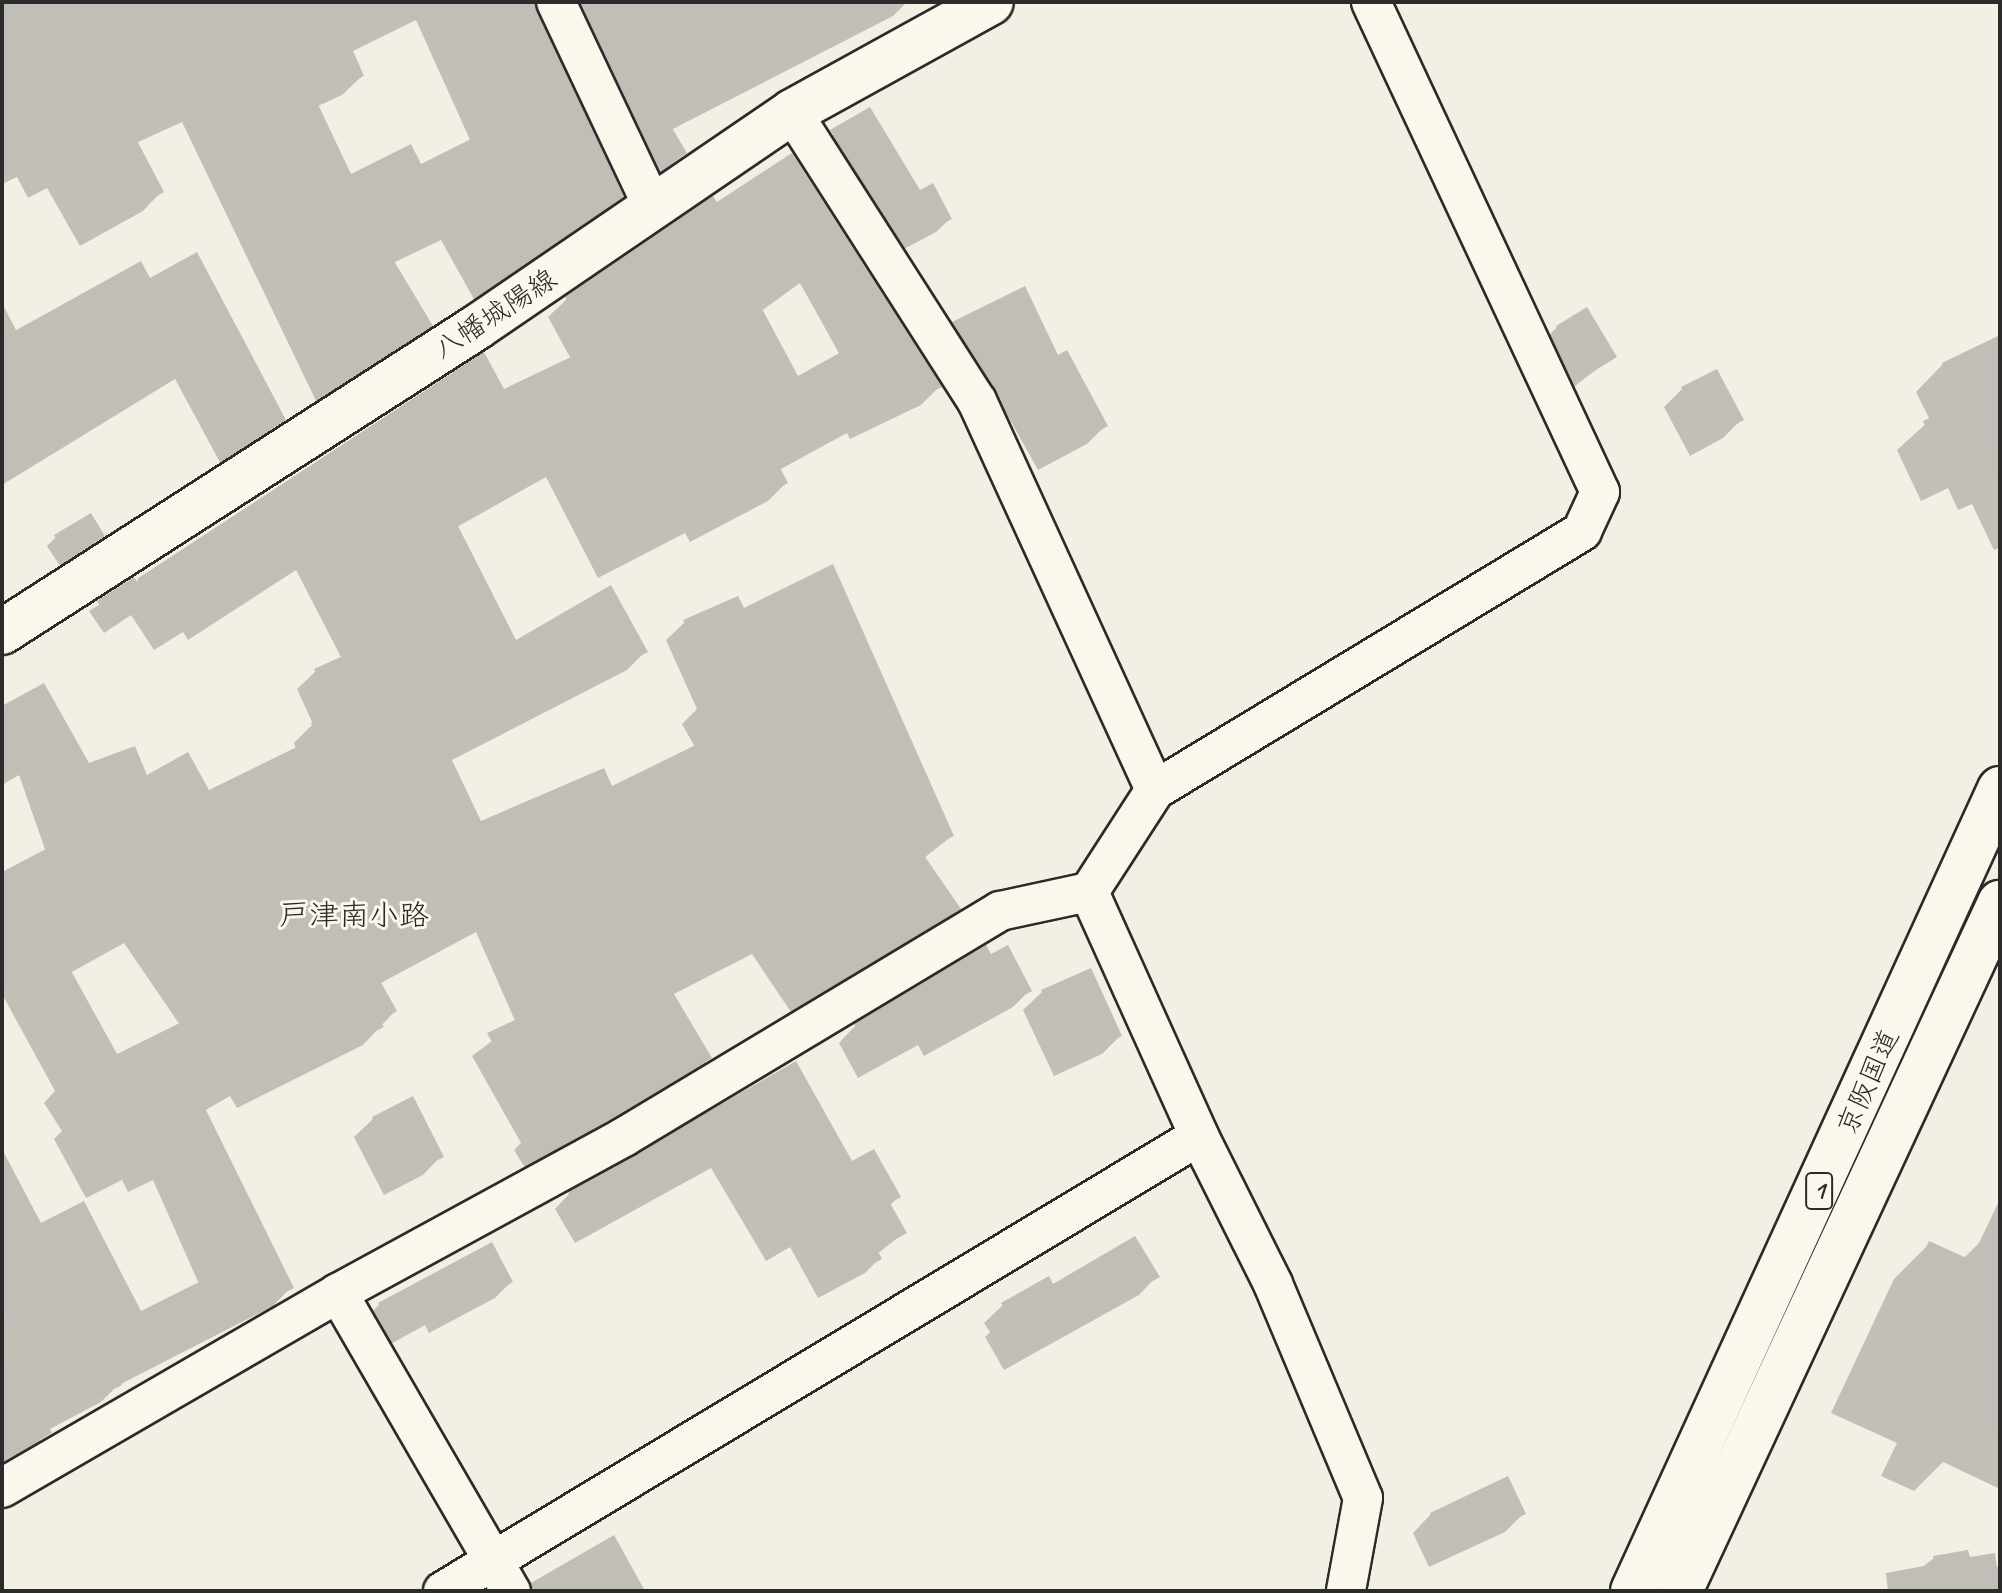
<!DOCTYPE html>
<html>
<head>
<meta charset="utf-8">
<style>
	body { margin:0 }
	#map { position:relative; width:2002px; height:1593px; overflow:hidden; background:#f3efe4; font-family:Caveat,"Klee One",sans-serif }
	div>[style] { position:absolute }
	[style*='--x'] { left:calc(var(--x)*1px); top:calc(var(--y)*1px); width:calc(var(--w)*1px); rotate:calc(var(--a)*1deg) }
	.shadow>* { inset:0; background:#0003 }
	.building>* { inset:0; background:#c0beb6 }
	.roads { filter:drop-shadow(2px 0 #2b2b2b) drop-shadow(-2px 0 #2b2b2b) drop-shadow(0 2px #2b2b2b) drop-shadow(0 -2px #2b2b2b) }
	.minor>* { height:38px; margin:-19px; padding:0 19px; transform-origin:19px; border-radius:19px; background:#fbf7ec }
	.secondary>* { height:44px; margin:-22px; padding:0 22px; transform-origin:22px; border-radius:22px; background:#fbf7ec }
	.trunk>* { height:44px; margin:-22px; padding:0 22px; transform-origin:22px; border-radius:22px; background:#fbf7ec }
	span { translate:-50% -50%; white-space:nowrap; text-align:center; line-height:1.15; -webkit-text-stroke:6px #fbf7ec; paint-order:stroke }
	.shield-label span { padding:2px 6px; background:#fbf7ec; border:2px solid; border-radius:6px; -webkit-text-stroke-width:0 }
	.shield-label { font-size:26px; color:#2b2b2b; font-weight:700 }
	.street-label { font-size:28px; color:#2b2b2b }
	.neighbourhood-label { font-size:30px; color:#2b2b2b }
	.frame { position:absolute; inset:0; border:4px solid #2b2b2b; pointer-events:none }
</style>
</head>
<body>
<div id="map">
	<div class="shadow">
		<div style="clip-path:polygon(evenodd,2px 2px,533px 2px,621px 196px,602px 216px,475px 301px,441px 240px,393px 263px,430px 326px,411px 345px,318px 405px,182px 122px,136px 143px,162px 191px,143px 211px,80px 246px,47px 188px,28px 198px,17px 177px,2px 184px,2px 2px,416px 20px,471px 142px,420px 167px,350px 177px,316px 107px,342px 95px,362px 76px,351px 52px,416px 20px)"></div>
		<div style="clip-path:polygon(543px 2px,907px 2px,893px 16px,671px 130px,685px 153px,641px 189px)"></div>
		<div style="clip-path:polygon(869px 109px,919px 193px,950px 219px,936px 232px,889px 257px,818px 146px)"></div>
		<div style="clip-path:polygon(evenodd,792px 156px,939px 387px,921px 405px,850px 439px,847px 433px,779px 470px,786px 483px,768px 501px,690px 542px,685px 533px,598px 578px,546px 477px,457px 527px,515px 643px,646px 651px,627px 670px,450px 761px,481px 824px,611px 788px,695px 747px,682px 724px,697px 709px,666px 640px,685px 622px,743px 611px,952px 836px,924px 858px,958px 909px,940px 927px,793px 1015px,752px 954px,672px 995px,710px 1058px,691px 1076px,527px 1171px,514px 1150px,521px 1143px,472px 1056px,516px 1023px,476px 932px,379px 984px,395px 1011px,363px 1045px,237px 1108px,230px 1096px,204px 1111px,291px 1287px,273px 1306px,117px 1386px,101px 1402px,48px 1430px,31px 1451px,2px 1467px,2px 1196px,140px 1314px,199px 1284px,153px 1180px,128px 1192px,122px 1180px,86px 1198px,54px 1139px,62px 1131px,44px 1103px,55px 1091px,2px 994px,2px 875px,46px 852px,19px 775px,2px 785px,2px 707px,89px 766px,208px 793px,296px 749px,294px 743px,313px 724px,297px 689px,316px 671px,342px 659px,296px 570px,188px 640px,183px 632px,154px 650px,131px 615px,104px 633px,89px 611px,138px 581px,571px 359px,548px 317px,567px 299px,792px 156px,800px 283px,840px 355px,797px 379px,760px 312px,800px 283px,792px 156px,124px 943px,180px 1025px,117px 1057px,70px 973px,124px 943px)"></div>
		<div style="clip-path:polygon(149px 281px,284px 419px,222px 466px,175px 379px,2px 485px,2px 303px,17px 332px)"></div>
		<div style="clip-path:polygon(954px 323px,1057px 357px,1106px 425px,1087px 444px,1038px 470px,989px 382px,969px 392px,935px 341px)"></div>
		<div style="clip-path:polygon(1557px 327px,1614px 356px,1567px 392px,1539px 346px)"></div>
		<div style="clip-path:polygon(2000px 345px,2000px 547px,1994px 550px,1972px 504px,1958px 510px,1948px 488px,1921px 501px,1897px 450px,1930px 420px,1916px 392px,1943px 364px)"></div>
		<div style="clip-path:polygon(1682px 389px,1741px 420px,1723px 438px,1690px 456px,1664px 407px)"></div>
		<div style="clip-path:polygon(102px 536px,60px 566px,47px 546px,56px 537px)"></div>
		<div style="clip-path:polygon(991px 956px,1030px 990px,1013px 1007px,924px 1056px,918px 1045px,858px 1078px,839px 1043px,855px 1026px)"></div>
		<div style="clip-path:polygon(1042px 992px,1120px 1036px,1102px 1054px,1054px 1076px,1023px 1010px)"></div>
		<div style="clip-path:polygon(796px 1064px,851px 1164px,899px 1196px,889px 1206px,904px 1233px,877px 1254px,880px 1258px,865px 1273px,818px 1298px,790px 1247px,766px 1261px,711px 1168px,575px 1243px,555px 1209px,569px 1194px)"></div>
		<div style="clip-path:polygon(412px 1099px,441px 1156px,423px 1175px,384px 1195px,354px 1137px,373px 1119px)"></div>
		<div style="clip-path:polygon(1982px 1240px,2000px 1248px,2000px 1489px,1943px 1462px,1914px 1491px,1881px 1476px,1897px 1443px,1831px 1413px,1894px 1279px,1930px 1243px,1963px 1259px)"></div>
		<div style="clip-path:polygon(491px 1244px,511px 1282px,495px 1298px,429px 1333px,425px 1325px,380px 1350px,363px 1320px,379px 1305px)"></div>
		<div style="clip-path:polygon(1157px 1276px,1139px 1295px,1004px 1370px,985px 1337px,990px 1332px,984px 1323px,1003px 1305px,1053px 1287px)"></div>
		<div style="clip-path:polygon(1431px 1514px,1523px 1514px,1505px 1532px,1429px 1567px,1413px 1533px)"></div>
		<div style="clip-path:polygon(1934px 1558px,2000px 1567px,2000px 1591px,1892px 1591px)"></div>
	</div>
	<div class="building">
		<div style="clip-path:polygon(evenodd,2px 2px,534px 2px,624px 197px,495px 284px,460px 222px,391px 256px,433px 326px,337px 387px,201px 104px,134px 135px,164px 192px,100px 228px,66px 170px,48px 180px,36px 158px,2px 175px,2px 2px,436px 2px,493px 128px,421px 164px,411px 144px,351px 174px,315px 98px,364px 76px,350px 44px,436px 2px)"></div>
		<div style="clip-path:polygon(580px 2px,905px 2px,669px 123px,687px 153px,661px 171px)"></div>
		<div style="clip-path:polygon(870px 107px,920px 190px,933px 183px,952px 219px,903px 245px,830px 130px)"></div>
		<div style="clip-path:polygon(evenodd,792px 153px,942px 387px,868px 422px,866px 416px,778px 464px,788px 483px,708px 525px,704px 516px,617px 561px,565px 460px,456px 522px,516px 640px,611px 585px,648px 652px,449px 754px,481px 821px,604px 768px,612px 786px,716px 735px,699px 705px,717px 694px,683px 620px,738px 596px,744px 608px,833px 564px,954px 836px,921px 851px,961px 909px,811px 999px,771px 937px,671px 989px,712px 1058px,546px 1155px,531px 1130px,539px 1126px,487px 1033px,536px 1010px,494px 916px,378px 977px,397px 1011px,380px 1021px,384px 1027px,256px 1091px,249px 1080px,203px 1104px,294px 1288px,118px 1378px,122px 1385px,47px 1423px,52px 1433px,2px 1462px,2px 1369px,28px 1357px,2px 1306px,2px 1149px,41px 1223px,84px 1201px,141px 1311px,219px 1272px,171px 1163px,147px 1176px,141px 1163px,104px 1181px,71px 1119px,80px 1114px,61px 1083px,74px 1075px,23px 976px,2px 987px,2px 872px,65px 839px,37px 759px,2px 778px,2px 706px,44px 683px,89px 763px,135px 746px,147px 775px,188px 752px,209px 790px,317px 737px,311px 723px,334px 712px,314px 669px,363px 647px,314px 553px,207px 623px,202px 615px,173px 633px,137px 579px,484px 352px,504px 389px,592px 347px,565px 297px,713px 196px,717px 202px,792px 153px,819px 266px,861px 341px,798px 376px,760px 305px,819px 266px,792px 153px,143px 926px,202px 1012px,117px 1054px,69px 967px,143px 926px)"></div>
		<div style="clip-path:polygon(197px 252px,286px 420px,241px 449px,195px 361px,2px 480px,2px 338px,141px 261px,150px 278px)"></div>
		<div style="clip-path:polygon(1025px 286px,1058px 355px,1067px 350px,1108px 426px,1057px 453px,1008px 365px,988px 375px,952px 322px)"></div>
		<div style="clip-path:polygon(1587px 307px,1617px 357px,1586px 376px,1556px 326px)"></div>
		<div style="clip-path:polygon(2000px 335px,2000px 482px,1987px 456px,1948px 475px,1923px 421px,1962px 403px,1942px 363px)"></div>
		<div style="clip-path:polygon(1717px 369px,1744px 420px,1708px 439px,1681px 387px)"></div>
		<div style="clip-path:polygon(91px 513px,105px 536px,70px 559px,54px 535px)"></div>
		<div style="clip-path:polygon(134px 577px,150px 602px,113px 626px,97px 601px)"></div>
		<div style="clip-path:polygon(986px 945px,991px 954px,1008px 945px,1032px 991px,941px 1041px,935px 1030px,875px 1063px,854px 1024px)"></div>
		<div style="clip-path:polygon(1091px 968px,1122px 1036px,1072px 1059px,1041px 990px)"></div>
		<div style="clip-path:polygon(796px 1061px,852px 1161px,874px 1149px,901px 1197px,890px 1203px,907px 1233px,877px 1249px,882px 1259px,833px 1285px,806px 1234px,781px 1247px,727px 1155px,591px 1230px,568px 1192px)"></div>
		<div style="clip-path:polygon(413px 1096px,444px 1157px,402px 1178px,372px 1117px)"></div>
		<div style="clip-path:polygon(2000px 1199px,2000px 1437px,1968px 1422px,1951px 1457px,1915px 1440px,1931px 1408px,1865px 1377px,1929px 1241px,1971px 1260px)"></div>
		<div style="clip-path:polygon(1135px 1236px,1160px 1277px,1023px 1353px,1002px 1317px,1008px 1314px,1001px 1303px,1049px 1276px,1053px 1284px)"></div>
		<div style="clip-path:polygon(492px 1242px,513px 1282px,445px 1319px,441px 1311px,396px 1335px,378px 1303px)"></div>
		<div style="clip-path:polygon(1508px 1476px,1526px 1514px,1447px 1551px,1430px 1513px)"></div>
		<div style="clip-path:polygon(614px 1535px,645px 1591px,533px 1591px,531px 1583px)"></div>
		<div style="clip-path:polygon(1968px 1550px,1970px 1557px,1995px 1553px,2000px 1591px,1888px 1591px,1886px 1573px,1935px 1564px,1933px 1556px)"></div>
	</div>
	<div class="roads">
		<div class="minor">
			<div style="--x:556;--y:2;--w:229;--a:64.7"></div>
			<div style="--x:792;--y:112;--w:343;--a:57.4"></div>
			<div style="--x:977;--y:401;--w:428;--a:65.4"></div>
			<div style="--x:1089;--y:892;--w:268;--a:65.7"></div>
			<div style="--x:1199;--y:1136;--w:165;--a:63.4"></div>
			<div style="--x:1273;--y:1284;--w:232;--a:67.2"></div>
			<div style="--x:1363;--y:1498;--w:95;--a:100.4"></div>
			<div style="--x:338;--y:1293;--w:345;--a:59.9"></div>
			<div style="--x:2;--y:1488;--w:388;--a:-30.1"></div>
			<div style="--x:338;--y:1293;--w:326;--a:-28.6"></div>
			<div style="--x:624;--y:1137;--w:439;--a:-31"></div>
			<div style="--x:1000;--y:911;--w:91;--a:-12.1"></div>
			<div style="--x:1089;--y:892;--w:121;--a:-57.1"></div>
			<div style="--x:1155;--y:790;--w:499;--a:-31.2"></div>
			<div style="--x:1582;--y:531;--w:43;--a:-65.2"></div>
			<div style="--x:1600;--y:492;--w:541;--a:-115.05"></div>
			<div style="--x:443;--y:1591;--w:882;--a:-31.04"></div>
		</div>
		<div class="secondary">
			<div style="--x:2;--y:632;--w:564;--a:-32.7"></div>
			<div style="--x:477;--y:327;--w:381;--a:-34.3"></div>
			<div style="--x:792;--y:112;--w:227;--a:-28.9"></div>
		</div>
		<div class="trunk">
			<div style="--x:1633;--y:1591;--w:882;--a:-65.41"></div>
			<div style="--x:1680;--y:1591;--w:759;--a:-65.06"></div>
		</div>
	</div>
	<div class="shield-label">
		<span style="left:1819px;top:1191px">1</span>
	</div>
	<div class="street-label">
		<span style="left:495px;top:314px;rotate:-33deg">八幡城陽線</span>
		<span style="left:1868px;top:1082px;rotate:-66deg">京阪国道</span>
	</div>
	<div class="neighbourhood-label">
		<span style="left:354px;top:915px">戸津南小路</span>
	</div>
	<div class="frame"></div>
</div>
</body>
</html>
